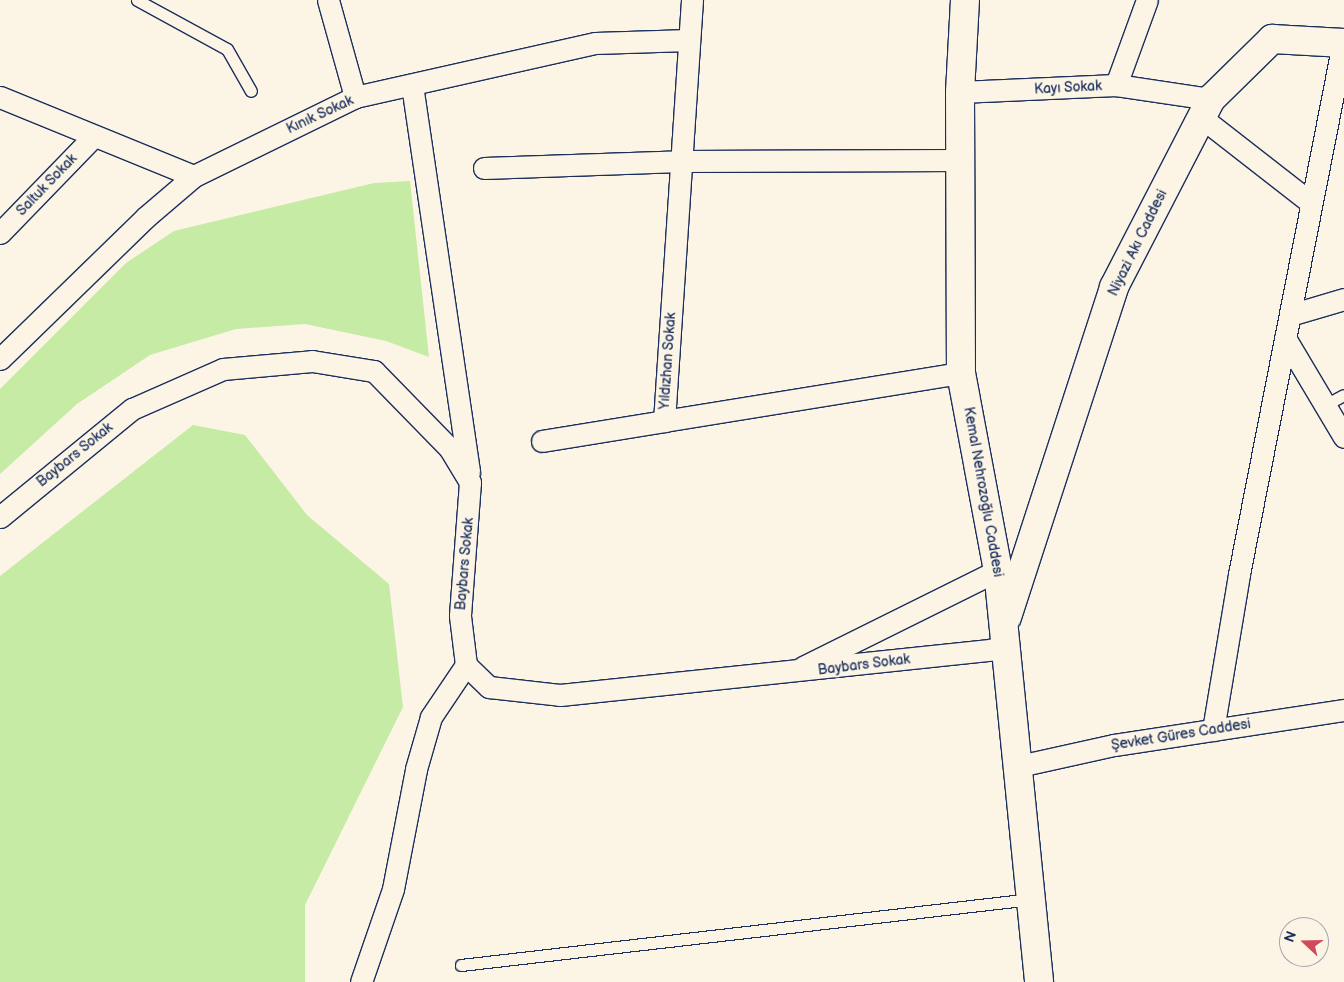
<!DOCTYPE html>
<html>
<head>
<meta charset="utf-8">
<style>
	body { margin:0 }
	#map { position:relative; width:1344px; height:982px; overflow:hidden; background:#fcf5e5; font-family:"Balsamiq Sans",sans-serif }
	div>[style] { position:absolute }
	[style*='--x'] { left:calc(var(--x)*1px); top:calc(var(--y)*1px); width:calc(var(--w)*1px); rotate:calc(var(--a)*1deg) }
	.green>* { inset:0; background:#c6eba5 }
	.roads { filter:drop-shadow(1px 0 #1b2f5e) drop-shadow(-1px 0 #1b2f5e) drop-shadow(0 1px #1b2f5e) drop-shadow(0 -1px #1b2f5e) }
	.lane>* { height:11px; margin:-5.5px; padding:0 5.5px; transform-origin:5.5px; border-radius:5.5px; background:#fcf5e5 }
	.street>* { height:21px; margin:-10.5px; padding:0 10.5px; transform-origin:10.5px; border-radius:10.5px; background:#fcf5e5 }
	.secondary>* { height:28px; margin:-14px; padding:0 14px; transform-origin:14px; border-radius:14px; background:#fcf5e5 }
	span { translate:-50% -50%; white-space:nowrap; text-align:center; line-height:1.15; -webkit-text-stroke:4px #fcf5e5; paint-order:stroke }
	.street-label { font-size:14px; color:#1b2f5e }
	.north { position:absolute; left:1279px; top:917px; width:50px; height:50px; box-sizing:border-box; background:#fcf5e5; border:1px solid #a2a6af; border-radius:50%; rotate:291deg; font-size:14px; font-weight:700; line-height:20px; text-align:center; color:#1b2f5e }
	.north::after { content:''; display:block; margin:auto; width:18px; height:22px; background:#d1495b; clip-path:polygon(50% 0,100% 100%,50% 72%,0 100%) }
</style>
</head>
<body>
<div id="map">
	<div class="green">
		<div style="clip-path:polygon(410px 181px,429px 357px,386px 341px,305px 324px,236px 329px,150px 355px,77px 404px,0 474px,0 389px,126px 263px,174px 231px,374px 183px)"></div>
		<div style="clip-path:polygon(193px 425px,245px 435px,307px 515px,389px 584px,403px 707px,305px 905px,305px 982px,0 982px,0 576px)"></div>
	</div>
	<div class="roads">
		<div class="lane">
			<div style="--x:137;--y:0;--w:102;--a:28.6"></div>
			<div style="--x:227;--y:49;--w:48;--a:60.3"></div>
			<div style="--x:1325;--y:405;--w:21;--a:-28"></div>
			<div style="--x:461;--y:965;--w:574;--a:-6.6"></div>
		</div>
		<div class="street">
			<div style="--x:328;--y:0;--w:101;--a:74.4"></div>
			<div style="--x:692;--y:0;--w:422;--a:93.8"></div>
			<div style="--x:664;--y:421;--w:301;--a:-9.2"></div>
			<div style="--x:412;--y:85;--w:391;--a:81.6"></div>
			<div style="--x:1116;--y:85;--w:96;--a:8.4"></div>
			<div style="--x:960;--y:92;--w:156;--a:-2.6"></div>
			<div style="--x:1116;--y:85;--w:90;--a:-70"></div>
			<div style="--x:0;--y:97;--w:209;--a:22.2"></div>
			<div style="--x:194;--y:176;--w:179;--a:-26.1"></div>
			<div style="--x:355;--y:97;--w:246;--a:-12.7"></div>
			<div style="--x:595;--y:43;--w:94;--a:-1.8"></div>
			<div style="--x:1202;--y:118;--w:138;--a:37.9"></div>
			<div style="--x:484;--y:168;--w:197;--a:-2"></div>
			<div style="--x:681;--y:161;--w:278;--a:-0.2"></div>
			<div style="--x:0;--y:233;--w:134;--a:-45.9"></div>
			<div style="--x:1290;--y:315;--w:56;--a:-16.5"></div>
			<div style="--x:1285;--y:338;--w:115;--a:59.2"></div>
			<div style="--x:0;--y:359;--w:204;--a:-44.2"></div>
			<div style="--x:146;--y:217;--w:63;--a:-40.5"></div>
			<div style="--x:542;--y:441;--w:124;--a:-9.3"></div>
			<div style="--x:0;--y:517;--w:171;--a:-39.3"></div>
			<div style="--x:132;--y:409;--w:99;--a:-23.7"></div>
			<div style="--x:223;--y:369;--w:89;--a:-5.1"></div>
			<div style="--x:312;--y:361;--w:63;--a:9.2"></div>
			<div style="--x:374;--y:371;--w:109;--a:45.7"></div>
			<div style="--x:450;--y:449;--w:39;--a:59"></div>
			<div style="--x:470;--y:482;--w:134;--a:94.3"></div>
			<div style="--x:460;--y:616;--w:49;--a:83"></div>
			<div style="--x:466;--y:665;--w:32;--a:44"></div>
			<div style="--x:489;--y:687;--w:71;--a:6.4"></div>
			<div style="--x:560;--y:695;--w:447;--a:-6"></div>
			<div style="--x:803;--y:667;--w:218;--a:-26.4"></div>
			<div style="--x:1213;--y:730;--w:158;--a:-80.5"></div>
			<div style="--x:1239;--y:574;--w:541;--a:-78.92"></div>
			<div style="--x:1019;--y:766;--w:97;--a:-12.5"></div>
			<div style="--x:1114;--y:745;--w:233;--a:-8.7"></div>
			<div style="--x:361;--y:982;--w:98;--a:-71"></div>
			<div style="--x:393;--y:889;--w:122;--a:-79.1"></div>
			<div style="--x:416;--y:769;--w:54;--a:-73.9"></div>
			<div style="--x:431;--y:717;--w:63;--a:-56.1"></div>
		</div>
		<div class="secondary">
			<div style="--x:965;--y:0;--w:92;--a:93.1"></div>
			<div style="--x:960;--y:92;--w:281;--a:89.8"></div>
			<div style="--x:961;--y:373;--w:200;--a:79.4"></div>
			<div style="--x:998;--y:570;--w:414;--a:84.3"></div>
			<div style="--x:1007;--y:617;--w:347;--a:-72"></div>
			<div style="--x:1114;--y:287;--w:212;--a:-62.7"></div>
			<div style="--x:1211;--y:99;--w:86;--a:-44.5"></div>
			<div style="--x:1272;--y:39;--w:72;--a:3.2"></div>
		</div>
	</div>
	<div class="street-label">
		<span style="left:1068px;top:88px;rotate:-3deg">Kayı Sokak</span>
		<span style="left:320px;top:115px;rotate:-25deg">Kınık Sokak</span>
		<span style="left:47px;top:185px;rotate:-46deg">Saltuk Sokak</span>
		<span style="left:1138px;top:243px;rotate:-64deg">Niyazi Akı Caddesi</span>
		<span style="left:668px;top:361px;rotate:-86deg">Yıldızhan Sokak</span>
		<span style="left:75px;top:455px;rotate:-39deg">Baybars Sokak</span>
		<span style="left:983px;top:492px;rotate:80deg">Kemal Nehrozoğlu Caddesi</span>
		<span style="left:465px;top:564px;rotate:-85deg">Baybars Sokak</span>
		<span style="left:864px;top:665px;rotate:-7deg">Baybars Sokak</span>
		<span style="left:1181px;top:735px;rotate:-9deg">Şevket Güres Caddesi</span>
	</div>
	<div class="north">N</div>
</div>
</body>
</html>
